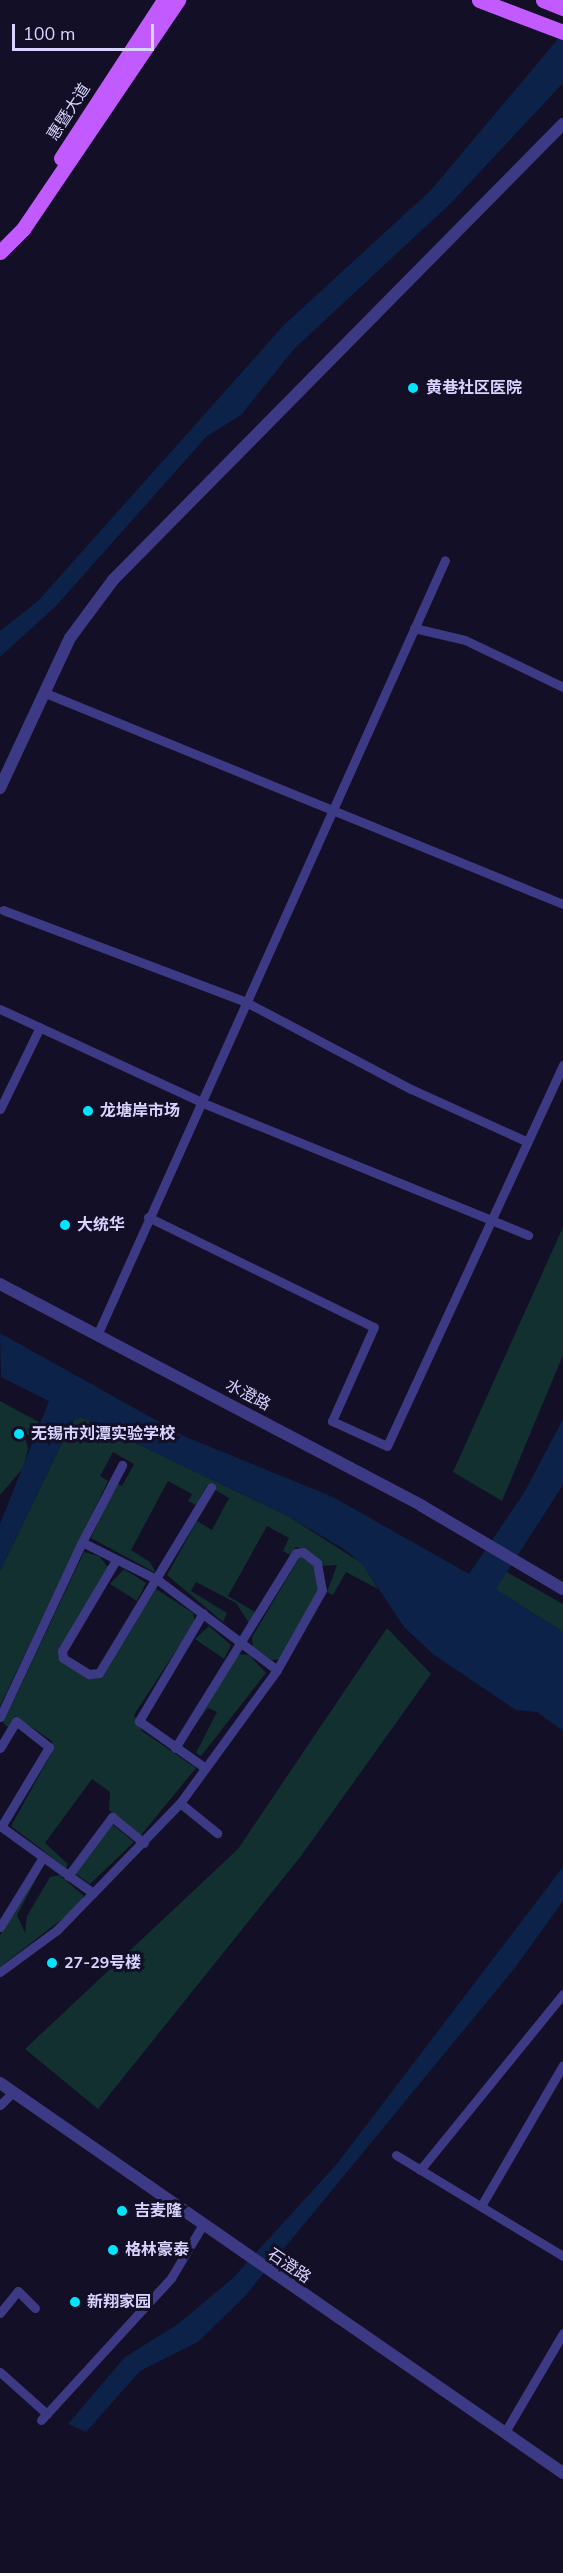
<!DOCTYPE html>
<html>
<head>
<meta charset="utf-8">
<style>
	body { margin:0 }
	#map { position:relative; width:563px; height:2573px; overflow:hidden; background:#130f26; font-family:"Nunito Sans","Noto Sans SC",sans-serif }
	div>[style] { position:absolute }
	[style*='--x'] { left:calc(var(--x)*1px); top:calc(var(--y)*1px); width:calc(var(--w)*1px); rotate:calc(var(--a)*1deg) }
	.green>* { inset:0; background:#12302f }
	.water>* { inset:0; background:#0c2248 }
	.minor>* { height:9px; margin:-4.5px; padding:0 4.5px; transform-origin:4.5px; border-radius:4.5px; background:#3d3a85 }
	.tertiary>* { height:12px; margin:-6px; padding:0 6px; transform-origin:6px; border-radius:6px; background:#3d3a85 }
	.primary>* { height:15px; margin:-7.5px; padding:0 7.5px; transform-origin:7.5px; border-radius:7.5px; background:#c25bff }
	.dots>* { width:16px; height:16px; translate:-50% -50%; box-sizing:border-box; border:3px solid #130f26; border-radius:50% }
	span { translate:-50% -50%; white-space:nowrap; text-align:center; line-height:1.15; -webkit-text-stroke:6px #130f26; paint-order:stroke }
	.street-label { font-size:16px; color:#d9d4ff }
	.poi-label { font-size:16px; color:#d9d4ff; font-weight:700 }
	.left { translate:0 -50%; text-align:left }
	.scale { position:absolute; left:12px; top:24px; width:142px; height:27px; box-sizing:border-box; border:3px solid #d9d4ff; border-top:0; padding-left:8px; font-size:18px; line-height:21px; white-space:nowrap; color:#d9d4ff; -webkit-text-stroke:4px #130f26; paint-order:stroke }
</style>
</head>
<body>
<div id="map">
	<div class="green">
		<div style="clip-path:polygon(563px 1227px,563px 1355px,502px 1501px,453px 1472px)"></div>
		<div style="clip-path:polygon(0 1401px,39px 1422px,32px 1437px,24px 1433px,28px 1448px,24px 1467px,0 1495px)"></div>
		<div style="clip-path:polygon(81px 1417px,288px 1516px,363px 1564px,378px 1589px,346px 1572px,333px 1595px,327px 1592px,337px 1565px,321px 1566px,305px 1549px,296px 1547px,290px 1555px,283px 1551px,289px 1538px,267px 1526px,228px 1596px,257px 1613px,249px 1623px,236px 1603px,196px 1582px,191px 1591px,227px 1613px,223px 1622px,167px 1575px,197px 1521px,212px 1530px,229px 1498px,207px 1485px,196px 1505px,188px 1501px,192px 1494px,168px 1481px,131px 1550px,150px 1562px,156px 1573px,91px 1538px,116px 1483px,122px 1486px,134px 1464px,113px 1452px,100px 1476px,108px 1481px,0 1706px,0 1571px,72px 1422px)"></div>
		<div style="clip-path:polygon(84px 1552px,99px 1556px,108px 1567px,59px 1651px,84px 1673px,102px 1675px,156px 1589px,193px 1613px,195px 1621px,134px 1715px,142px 1731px,196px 1768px,141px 1835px,109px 1810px,110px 1792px,92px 1779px,45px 1843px,68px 1864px,66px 1868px,11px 1826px,52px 1752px,52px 1741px,15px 1716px,8px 1727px,3px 1723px)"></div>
		<div style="clip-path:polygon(301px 1555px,314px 1562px,319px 1590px,280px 1659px,272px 1660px,253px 1647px,252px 1637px)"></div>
		<div style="clip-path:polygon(124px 1569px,146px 1583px,137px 1601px,110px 1584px)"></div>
		<div style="clip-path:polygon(505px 1571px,563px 1604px,563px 1632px,495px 1589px)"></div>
		<div style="clip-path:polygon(209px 1626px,231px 1645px,224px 1659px,195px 1639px)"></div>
		<div style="clip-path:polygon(387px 1628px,431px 1674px,301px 1856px,98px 2109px,25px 2049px,238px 1849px)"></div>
		<div style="clip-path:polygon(238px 1654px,249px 1655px,266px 1673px,201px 1756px,196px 1753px,217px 1712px,208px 1708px,180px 1744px)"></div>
		<div style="clip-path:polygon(112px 1824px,134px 1842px,90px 1884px,76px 1874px,77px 1868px)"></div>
		<div style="clip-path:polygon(41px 1870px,17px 1915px,25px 1933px,27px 1916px,50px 1877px,59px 1875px,83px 1895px,84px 1902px,0 1967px,0 1935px)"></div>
	</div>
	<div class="water">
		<div style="clip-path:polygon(563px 33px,563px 83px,451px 203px,294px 349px,241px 415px,207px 436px,56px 606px,0 657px,0 631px,38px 601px,284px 325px,431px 190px)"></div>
		<div style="clip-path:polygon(0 1333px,186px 1437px,333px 1497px,469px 1574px,524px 1493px,563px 1419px,563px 1485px,496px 1589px,563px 1632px,563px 1731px,537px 1712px,516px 1710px,434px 1655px,404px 1627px,363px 1565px,347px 1551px,288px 1516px,81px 1417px,72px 1422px,0 1571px,0 1524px,49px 1401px,1px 1377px)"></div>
		<div style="clip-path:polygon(563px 1867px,563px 1901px,514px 1969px,245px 2296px,198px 2342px,140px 2371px,86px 2432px,68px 2424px,125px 2357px,178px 2324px,233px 2278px,336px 2165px)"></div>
	</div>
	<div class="minor">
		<div style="--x:414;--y:628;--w:52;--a:13.2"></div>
		<div style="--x:465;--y:640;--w:109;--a:25.6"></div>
		<div style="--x:43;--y:692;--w:562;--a:22.18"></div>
		<div style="--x:3;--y:910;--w:258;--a:20.7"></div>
		<div style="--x:244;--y:1001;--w:189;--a:27.8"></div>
		<div style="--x:411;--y:1089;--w:128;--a:24.4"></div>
		<div style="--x:0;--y:1009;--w:224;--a:24.8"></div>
		<div style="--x:203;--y:1103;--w:351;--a:22.1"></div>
		<div style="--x:0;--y:1109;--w:91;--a:-64"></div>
		<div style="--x:148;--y:1217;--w:251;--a:26"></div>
		<div style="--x:374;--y:1327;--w:103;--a:114.1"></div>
		<div style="--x:332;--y:1421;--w:60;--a:24.4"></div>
		<div style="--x:387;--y:1446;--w:420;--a:-65.2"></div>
		<div style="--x:98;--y:1333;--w:847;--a:-65.82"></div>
		<div style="--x:82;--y:1542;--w:87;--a:-62.5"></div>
		<div style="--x:116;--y:1560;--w:106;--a:120.7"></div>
		<div style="--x:62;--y:1651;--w:7;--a:82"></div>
		<div style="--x:63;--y:1658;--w:31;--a:32"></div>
		<div style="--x:89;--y:1674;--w:10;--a:-6"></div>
		<div style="--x:99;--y:1673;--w:217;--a:-58.9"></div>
		<div style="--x:203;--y:1613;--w:126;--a:120.7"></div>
		<div style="--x:139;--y:1721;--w:80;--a:35.3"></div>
		<div style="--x:0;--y:1717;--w:193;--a:-64.9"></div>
		<div style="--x:82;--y:1542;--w:85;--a:26.6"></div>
		<div style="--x:158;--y:1580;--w:149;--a:37.1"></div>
		<div style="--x:277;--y:1670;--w:165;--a:126.1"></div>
		<div style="--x:180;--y:1803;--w:125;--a:134"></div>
		<div style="--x:93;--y:1893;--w:115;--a:-144.2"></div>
		<div style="--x:0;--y:1748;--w:31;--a:-59"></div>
		<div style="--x:16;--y:1721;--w:42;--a:38.2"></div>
		<div style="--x:49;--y:1747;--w:93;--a:121"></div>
		<div style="--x:175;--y:1748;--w:229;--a:-58.2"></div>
		<div style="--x:296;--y:1553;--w:7;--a:-8"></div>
		<div style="--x:303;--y:1552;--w:18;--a:38"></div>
		<div style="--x:317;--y:1563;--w:27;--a:80"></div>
		<div style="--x:322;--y:1590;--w:92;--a:119.4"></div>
		<div style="--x:180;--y:1803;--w:48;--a:39"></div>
		<div style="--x:68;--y:1876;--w:74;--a:-53.3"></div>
		<div style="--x:112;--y:1817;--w:41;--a:39.1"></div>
		<div style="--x:0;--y:1927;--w:82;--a:-58.4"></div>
		<div style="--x:0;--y:1972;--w:71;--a:-36.4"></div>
		<div style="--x:57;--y:1930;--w:52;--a:-45.8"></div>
		<div style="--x:0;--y:2105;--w:20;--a:-45"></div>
		<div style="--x:396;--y:2155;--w:195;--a:31.2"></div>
		<div style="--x:420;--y:2170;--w:227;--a:-50.9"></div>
		<div style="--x:481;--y:2206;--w:163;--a:-59.8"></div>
		<div style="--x:0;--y:2313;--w:28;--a:-51"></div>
		<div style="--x:18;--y:2291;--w:24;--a:45"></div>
		<div style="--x:0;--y:2372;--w:63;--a:41.8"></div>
		<div style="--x:41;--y:2420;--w:193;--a:-47.5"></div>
		<div style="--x:171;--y:2278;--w:61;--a:-59.2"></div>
		<div style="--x:505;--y:2432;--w:115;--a:-59.6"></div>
	</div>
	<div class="tertiary">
		<div style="--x:0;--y:788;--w:166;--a:-65"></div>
		<div style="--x:70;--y:638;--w:72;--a:-53.4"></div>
		<div style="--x:113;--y:580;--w:641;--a:-45.38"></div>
		<div style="--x:0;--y:1284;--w:477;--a:27.7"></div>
		<div style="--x:422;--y:1506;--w:164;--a:30.5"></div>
		<div style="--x:0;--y:2083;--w:685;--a:34.71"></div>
	</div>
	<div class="primary">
		<div style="--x:479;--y:0;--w:90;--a:20.9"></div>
		<div style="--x:543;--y:0;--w:22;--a:22"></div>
		<div style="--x:61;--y:158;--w:189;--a:-56.9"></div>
		<div style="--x:0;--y:252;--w:33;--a:-45"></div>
		<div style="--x:23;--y:229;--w:277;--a:-55.9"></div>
	</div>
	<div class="dots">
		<div style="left:413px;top:388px;background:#00e5ff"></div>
		<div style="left:88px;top:1111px;background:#00e5ff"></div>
		<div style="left:65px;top:1225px;background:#00e5ff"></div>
		<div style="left:19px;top:1434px;background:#00e5ff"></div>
		<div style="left:52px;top:1963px;background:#00e5ff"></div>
		<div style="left:122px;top:2211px;background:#00e5ff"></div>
		<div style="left:113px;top:2250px;background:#00e5ff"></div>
		<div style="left:75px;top:2302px;background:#00e5ff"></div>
	</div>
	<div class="street-label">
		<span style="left:69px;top:112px;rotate:-57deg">惠暨大道</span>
		<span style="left:248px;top:1395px;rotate:28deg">水澄路</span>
		<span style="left:289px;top:2266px;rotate:34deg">石澄路</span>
	</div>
	<div class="poi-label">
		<span class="left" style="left:426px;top:388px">黄巷社区医院</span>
		<span class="left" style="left:100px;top:1111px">龙塘岸市场</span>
		<span class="left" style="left:77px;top:1225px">大统华</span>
		<span class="left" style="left:31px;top:1434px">无锡市刘潭实验学校</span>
		<span class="left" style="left:64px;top:1963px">27-29号楼</span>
		<span class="left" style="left:134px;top:2211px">吉麦隆</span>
		<span class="left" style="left:125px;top:2250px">格林豪泰</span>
		<span class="left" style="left:87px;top:2302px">新翔家园</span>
	</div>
	<div class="scale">100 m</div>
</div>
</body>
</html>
